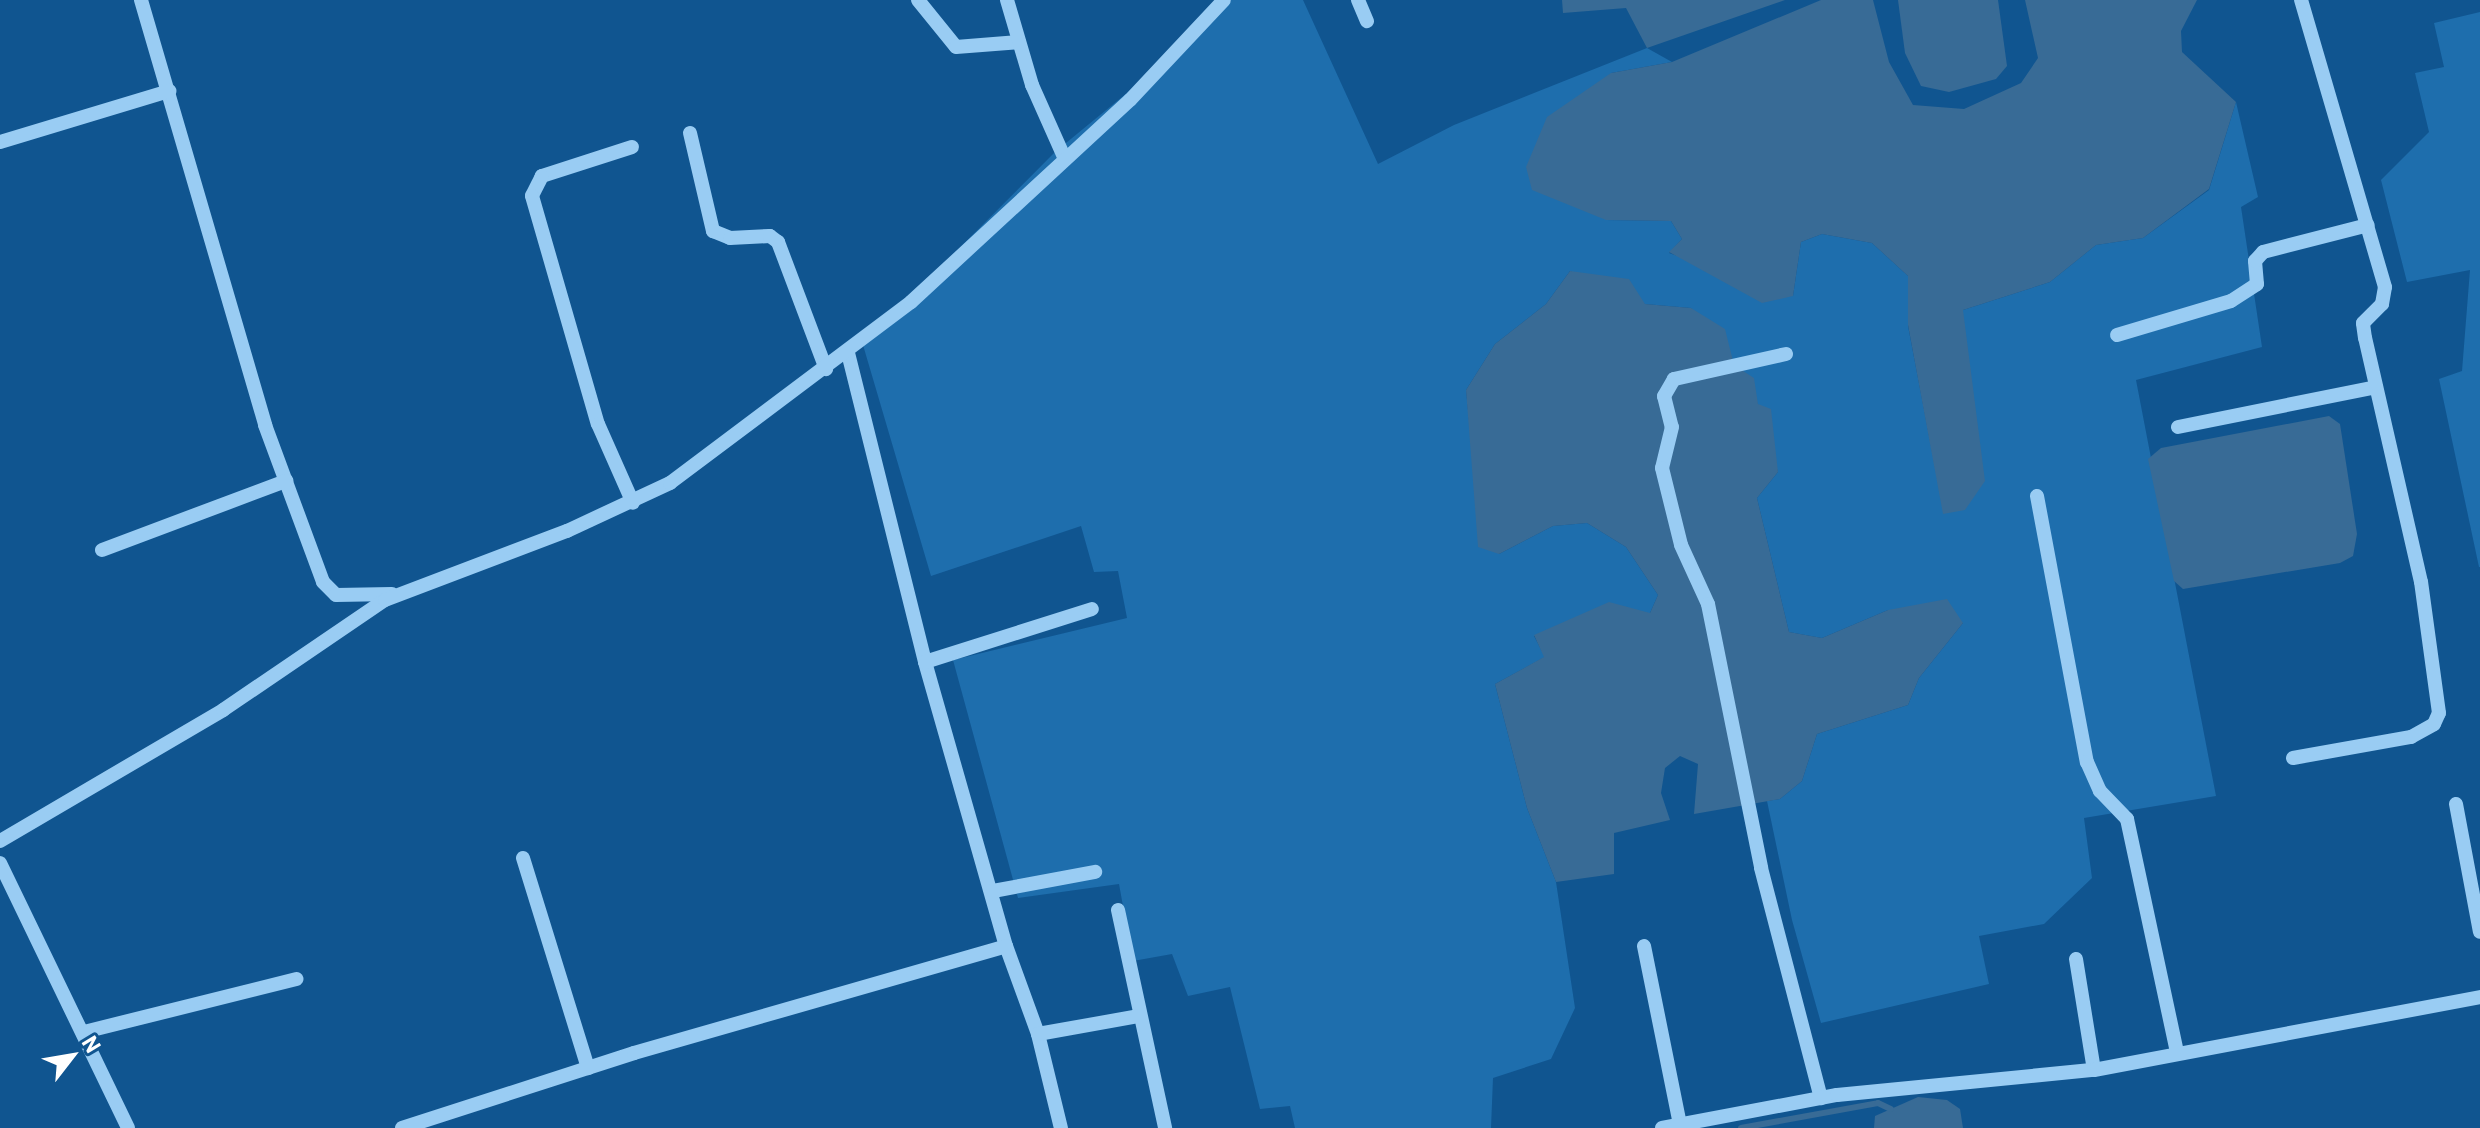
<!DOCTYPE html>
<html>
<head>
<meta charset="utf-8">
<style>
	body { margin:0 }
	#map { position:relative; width:2480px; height:1128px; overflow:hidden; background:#105590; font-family:Barlow,sans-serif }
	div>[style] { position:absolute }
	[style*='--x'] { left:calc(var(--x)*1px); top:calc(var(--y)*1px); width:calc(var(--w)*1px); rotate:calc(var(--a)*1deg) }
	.green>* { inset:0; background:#1e6ead }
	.water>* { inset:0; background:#386b96 }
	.stream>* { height:6px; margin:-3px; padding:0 3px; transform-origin:3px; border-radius:3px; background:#386b96 }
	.minor>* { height:14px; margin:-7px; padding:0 7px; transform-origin:7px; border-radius:7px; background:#99ccf3 }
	span { translate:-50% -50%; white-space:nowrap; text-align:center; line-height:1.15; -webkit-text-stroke:6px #105590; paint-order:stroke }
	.north { position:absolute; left:32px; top:1016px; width:80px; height:80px; -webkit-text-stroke:6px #105590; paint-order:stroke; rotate:59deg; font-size:22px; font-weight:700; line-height:32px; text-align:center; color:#fff }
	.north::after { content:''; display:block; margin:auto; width:28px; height:36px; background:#fff; clip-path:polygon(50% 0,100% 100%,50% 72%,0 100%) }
</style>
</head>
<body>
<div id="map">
	<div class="green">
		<div style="clip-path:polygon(1228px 0,1303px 0,1378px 164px,1454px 125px,1647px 48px,1672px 62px,1611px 73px,1606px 220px,1671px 221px,1682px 239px,1669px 253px,1793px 296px,1801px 242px,1822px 234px,1872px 243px,1908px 276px,1908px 326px,1944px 514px,1963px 310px,2050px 282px,2096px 245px,2143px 238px,2209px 190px,2236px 102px,2258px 197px,2241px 207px,2262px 347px,2136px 380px,2216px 796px,2084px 818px,2092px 878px,2044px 924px,1979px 936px,1989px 984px,1821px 1023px,1792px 920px,1767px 801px,1780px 799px,1802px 781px,1817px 734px,1908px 705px,1919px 678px,1963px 623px,1888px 610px,1822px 638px,1789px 632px,1757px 498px,1778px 472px,1758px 404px,1691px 308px,1645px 304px,1570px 271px,1546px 304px,1495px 344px,1466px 390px,1473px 462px,1499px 554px,1553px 526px,1587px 523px,1626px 547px,1658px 595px,1650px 613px,1534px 636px,1545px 657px,1495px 684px,1527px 808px,1556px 882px,1575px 1008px,1551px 1059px,1493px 1078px,1491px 1128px,1295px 1128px,1290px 1106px,1260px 1109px,1230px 987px,1188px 996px,1172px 954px,1133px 961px,1119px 884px,1018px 898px,953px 660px,1127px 618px,1118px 571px,1094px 572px,1081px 526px,931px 576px,863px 345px,1055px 152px,1161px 65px)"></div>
		<div style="clip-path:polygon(2480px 12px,2480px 567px,2479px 567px,2439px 379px,2462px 371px,2470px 270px,2407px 282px,2381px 180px,2429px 132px,2415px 73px,2444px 67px,2434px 23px)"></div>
	</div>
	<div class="water">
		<div style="clip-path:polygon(1562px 0,1785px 0,1647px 48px,1626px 8px,1563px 13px)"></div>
		<div style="clip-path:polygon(1821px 0,1873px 0,1889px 62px,1913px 105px,1964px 109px,2021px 83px,2038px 58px,2025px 0,2197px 0,2181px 31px,2182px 52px,2236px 102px,2209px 189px,2143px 238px,2096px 245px,2050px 282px,1963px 310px,1985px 481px,1965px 510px,1943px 514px,1908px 325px,1908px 276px,1872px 243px,1822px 234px,1801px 242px,1793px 296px,1762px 303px,1669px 252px,1682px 239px,1671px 221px,1606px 220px,1532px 190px,1526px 167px,1547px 117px,1611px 73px,1672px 62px)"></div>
		<div style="clip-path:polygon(1898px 0,1998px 0,2007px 66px,1996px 79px,1949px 92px,1921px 86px,1905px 53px)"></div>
		<div style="clip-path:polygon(1570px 271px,1629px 279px,1645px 304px,1691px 308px,1725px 329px,1734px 365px,1754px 378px,1758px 404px,1771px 409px,1778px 472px,1757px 498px,1789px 632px,1822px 638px,1888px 610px,1947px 599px,1963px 623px,1919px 678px,1908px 705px,1817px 734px,1802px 781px,1780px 799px,1694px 814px,1698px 764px,1680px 756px,1665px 768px,1661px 793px,1670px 820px,1614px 833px,1614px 874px,1556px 882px,1527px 808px,1495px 684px,1544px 657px,1534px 635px,1609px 602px,1650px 613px,1658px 595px,1626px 547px,1587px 523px,1553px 526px,1499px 554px,1478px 547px,1466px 390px,1495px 344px,1546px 304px)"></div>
		<div style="clip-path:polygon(2329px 416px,2340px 424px,2357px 534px,2353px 556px,2340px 563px,2183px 589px,2174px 581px,2148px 459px,2161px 448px)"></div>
		<div style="clip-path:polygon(1918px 1097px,1947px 1100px,1960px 1109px,1963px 1128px,1874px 1128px,1875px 1116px)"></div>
	</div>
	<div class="stream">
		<div style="--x:1741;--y:1128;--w:139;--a:-10.3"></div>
		<div style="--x:1878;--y:1103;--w:14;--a:25"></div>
	</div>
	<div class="minor">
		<div style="--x:141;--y:0;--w:443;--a:73.7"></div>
		<div style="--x:265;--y:425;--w:167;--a:69.7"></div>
		<div style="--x:323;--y:582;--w:18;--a:45"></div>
		<div style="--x:336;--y:595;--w:56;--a:-1"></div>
		<div style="--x:918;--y:0;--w:60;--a:51"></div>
		<div style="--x:956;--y:47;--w:63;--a:-4.5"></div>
		<div style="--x:1007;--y:0;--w:89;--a:73.6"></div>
		<div style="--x:1032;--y:85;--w:79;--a:66"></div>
		<div style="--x:1358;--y:0;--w:23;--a:67"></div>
		<div style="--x:690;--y:133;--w:101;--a:76.8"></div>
		<div style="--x:713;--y:231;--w:18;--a:22"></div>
		<div style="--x:730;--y:238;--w:40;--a:-2.9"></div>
		<div style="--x:770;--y:236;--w:10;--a:37"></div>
		<div style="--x:778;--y:242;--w:136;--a:69.3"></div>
		<div style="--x:0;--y:142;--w:177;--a:-16.8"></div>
		<div style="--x:632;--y:147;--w:95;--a:162.1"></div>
		<div style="--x:542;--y:176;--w:22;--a:117"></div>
		<div style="--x:532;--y:196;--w:237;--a:73.9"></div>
		<div style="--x:598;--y:424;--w:86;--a:66.1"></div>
		<div style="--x:2117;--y:335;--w:119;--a:-16.6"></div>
		<div style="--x:2231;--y:301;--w:31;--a:-33"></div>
		<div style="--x:2257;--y:284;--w:23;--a:-95"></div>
		<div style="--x:2255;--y:261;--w:12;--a:-48"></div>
		<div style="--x:2263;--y:252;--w:108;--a:-14.4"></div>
		<div style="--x:848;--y:353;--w:318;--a:76"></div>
		<div style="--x:925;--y:662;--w:295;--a:74.1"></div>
		<div style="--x:1006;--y:946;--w:94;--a:70"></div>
		<div style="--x:1038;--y:1034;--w:97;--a:76.3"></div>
		<div style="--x:1786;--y:354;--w:115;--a:167.4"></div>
		<div style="--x:1674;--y:379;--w:20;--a:120"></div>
		<div style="--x:1664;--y:396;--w:32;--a:76"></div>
		<div style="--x:1672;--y:427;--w:42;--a:103.7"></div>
		<div style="--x:1662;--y:468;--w:79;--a:76.1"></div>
		<div style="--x:1681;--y:545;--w:65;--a:65.4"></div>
		<div style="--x:1708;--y:604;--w:269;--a:78.6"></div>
		<div style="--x:1761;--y:868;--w:238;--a:75.4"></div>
		<div style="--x:2178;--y:427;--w:202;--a:-11.4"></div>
		<div style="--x:2037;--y:496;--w:271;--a:79.4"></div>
		<div style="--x:2087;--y:762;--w:32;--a:66"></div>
		<div style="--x:2100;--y:791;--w:39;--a:46"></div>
		<div style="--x:2127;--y:819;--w:238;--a:77.9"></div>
		<div style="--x:102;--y:550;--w:197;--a:-20.6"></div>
		<div style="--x:925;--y:662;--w:175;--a:-17.6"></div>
		<div style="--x:2293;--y:758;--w:120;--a:-10.1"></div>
		<div style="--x:2411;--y:737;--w:26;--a:-29"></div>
		<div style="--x:2434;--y:724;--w:12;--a:-66"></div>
		<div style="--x:2439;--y:713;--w:132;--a:-97.8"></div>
		<div style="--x:2421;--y:582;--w:250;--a:-102.9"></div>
		<div style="--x:2365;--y:338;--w:15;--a:-98"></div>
		<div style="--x:2363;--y:323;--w:27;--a:-45"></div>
		<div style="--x:2382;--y:304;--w:17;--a:-80"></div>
		<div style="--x:2385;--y:287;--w:299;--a:-106.3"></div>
		<div style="--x:2456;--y:804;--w:130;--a:79.4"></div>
		<div style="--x:0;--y:841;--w:259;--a:-30.4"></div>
		<div style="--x:223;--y:710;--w:196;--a:-34.2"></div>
		<div style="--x:385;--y:600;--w:195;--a:-20.8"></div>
		<div style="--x:567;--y:531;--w:114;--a:-25"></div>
		<div style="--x:670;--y:483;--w:301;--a:-36.9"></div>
		<div style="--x:911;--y:302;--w:298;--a:-42.7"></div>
		<div style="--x:1130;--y:100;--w:137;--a:-46.8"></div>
		<div style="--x:523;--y:858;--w:220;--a:72.8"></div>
		<div style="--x:0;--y:863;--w:294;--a:64.2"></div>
		<div style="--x:993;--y:891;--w:104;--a:-10.6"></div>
		<div style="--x:1118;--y:910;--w:223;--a:77.8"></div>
		<div style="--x:1644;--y:946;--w:183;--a:78.6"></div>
		<div style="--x:2076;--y:959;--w:112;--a:80.8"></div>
		<div style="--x:84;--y:1032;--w:219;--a:-14"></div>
		<div style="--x:1038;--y:1034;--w:103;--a:-10.1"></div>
		<div style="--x:402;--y:1128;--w:244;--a:-17.9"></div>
		<div style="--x:634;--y:1053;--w:387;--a:-16"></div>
		<div style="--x:1662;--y:1128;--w:178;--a:-10.7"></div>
		<div style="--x:1837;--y:1095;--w:258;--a:-5.6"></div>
		<div style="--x:2094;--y:1070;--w:393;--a:-10.7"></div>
	</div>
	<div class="north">N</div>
</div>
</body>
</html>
